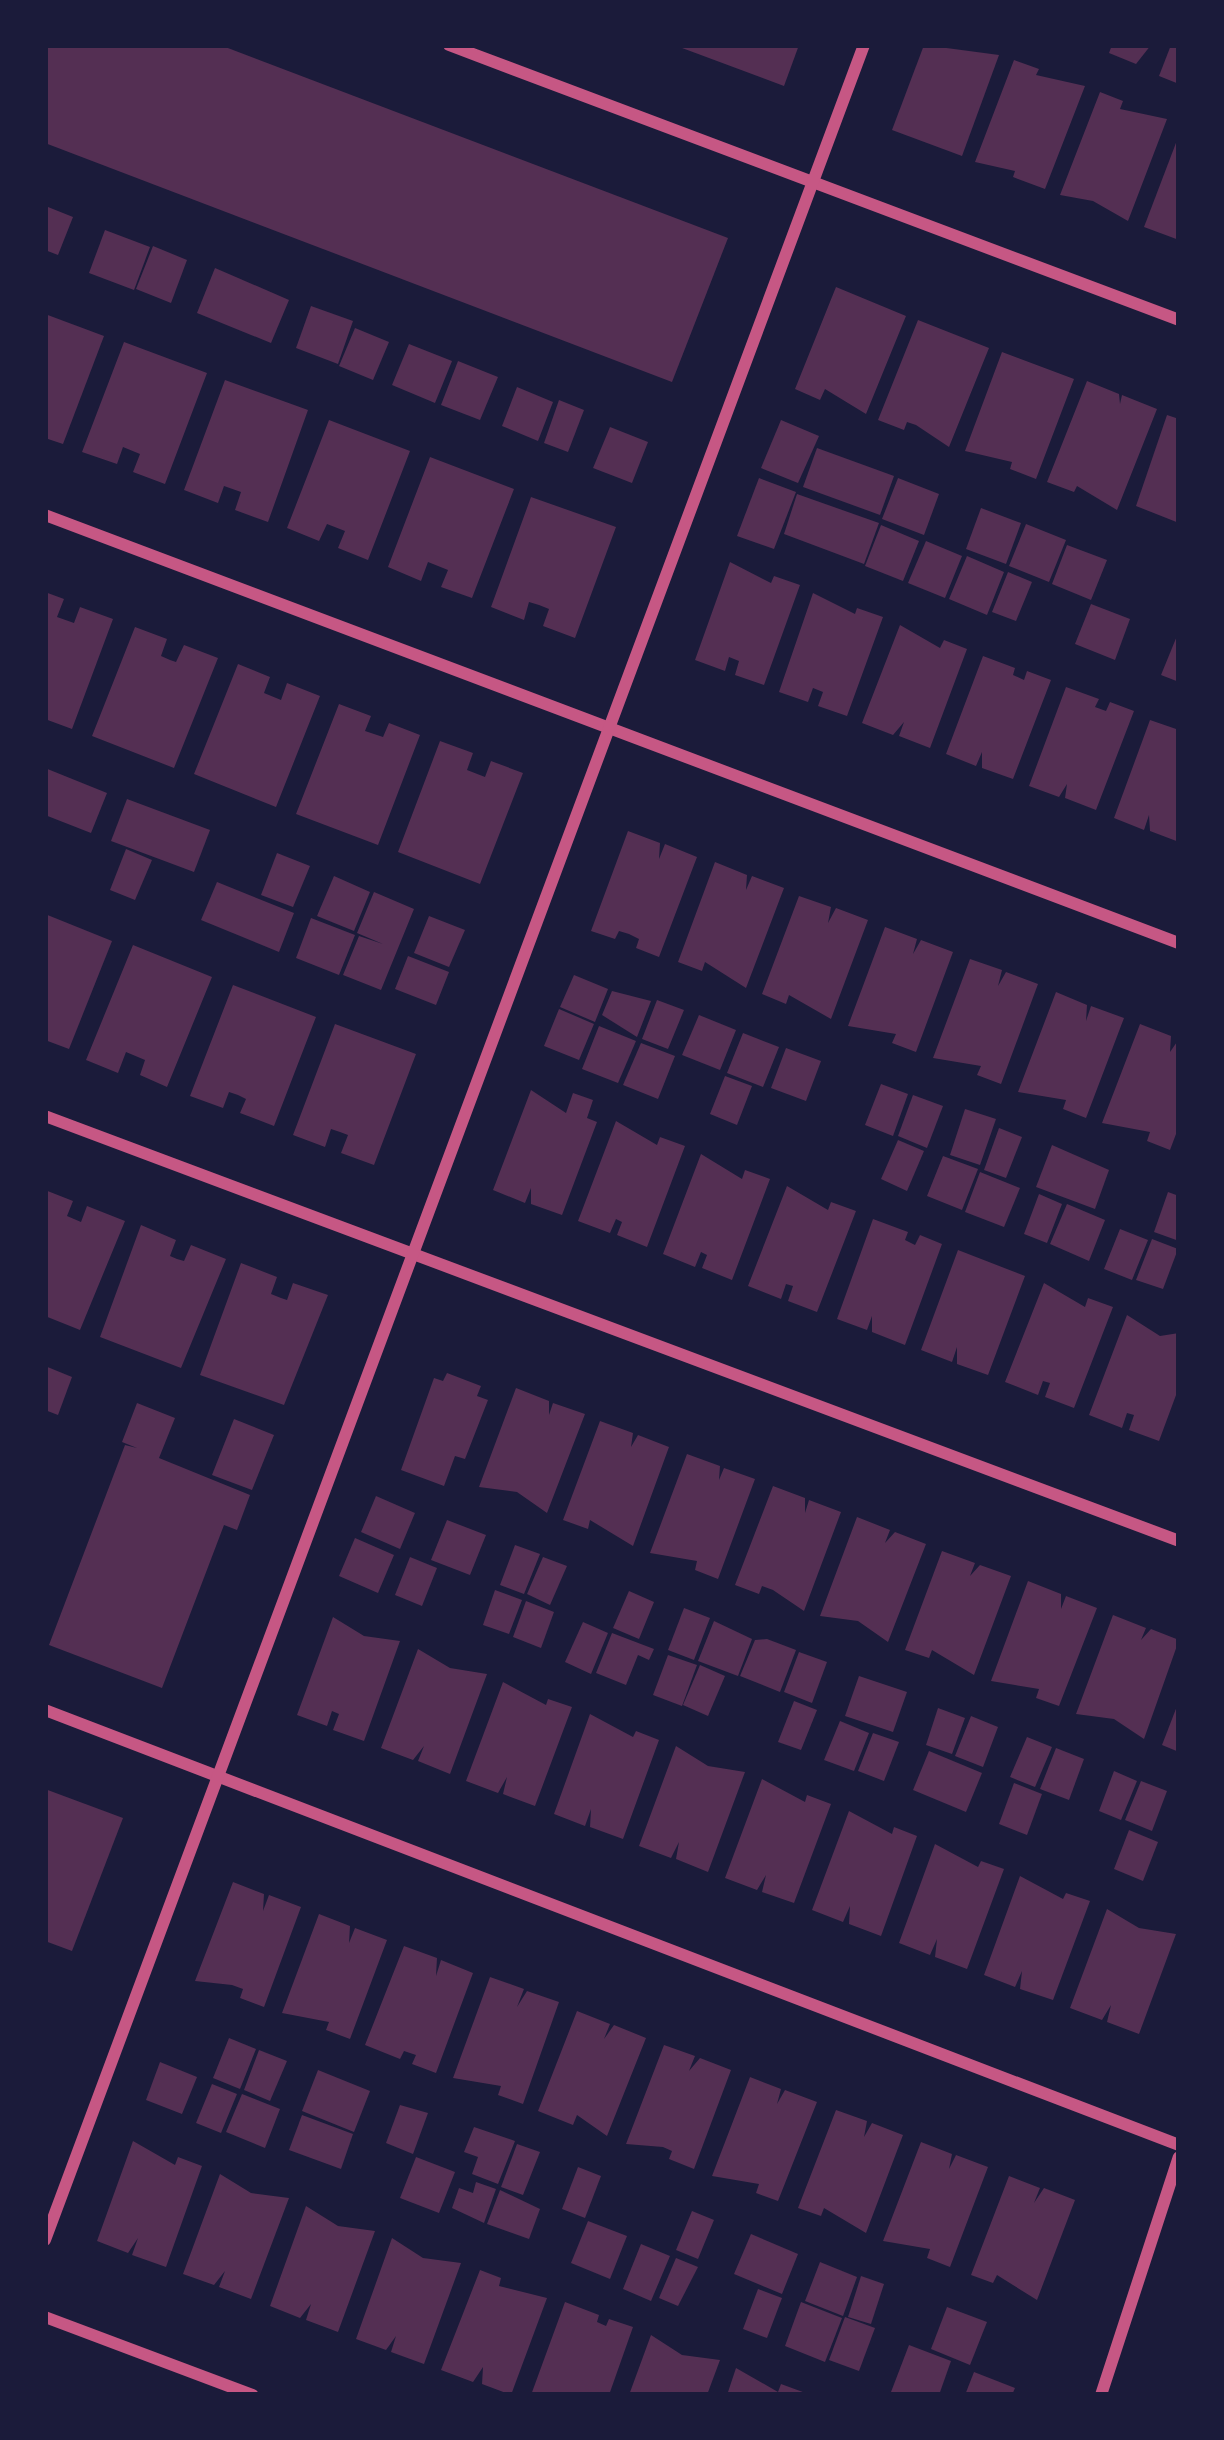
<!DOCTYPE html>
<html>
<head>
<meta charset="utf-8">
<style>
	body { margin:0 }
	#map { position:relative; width:1224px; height:2440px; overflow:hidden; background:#1b1b3a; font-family:"Public Sans",sans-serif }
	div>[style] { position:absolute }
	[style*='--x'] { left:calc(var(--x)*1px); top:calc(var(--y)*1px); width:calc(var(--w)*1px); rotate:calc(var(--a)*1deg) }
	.building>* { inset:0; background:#542f53 }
	.minor>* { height:12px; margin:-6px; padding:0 6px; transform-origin:6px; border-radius:6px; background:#c65784 }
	span { translate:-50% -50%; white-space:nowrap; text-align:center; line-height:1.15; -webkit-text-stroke:9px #1b1b3a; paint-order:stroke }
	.frame { position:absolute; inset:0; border:48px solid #1b1b3a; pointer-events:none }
</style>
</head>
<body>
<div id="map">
	<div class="building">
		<div style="clip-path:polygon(45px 45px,220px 45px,728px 238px,672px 382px,45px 143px)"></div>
		<div style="clip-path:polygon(674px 45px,799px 45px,784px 86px)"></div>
		<div style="clip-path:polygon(924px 45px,999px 55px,962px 156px,892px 130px)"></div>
		<div style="clip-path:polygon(1112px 45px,1151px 45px,1136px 64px,1109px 53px)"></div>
		<div style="clip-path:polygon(1171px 45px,1179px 45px,1179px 84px,1159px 76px)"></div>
		<div style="clip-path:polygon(1014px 60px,1039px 69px,1036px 75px,1085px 86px,1045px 189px,1013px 177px,1015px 171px,975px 162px)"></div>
		<div style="clip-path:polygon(1100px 92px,1123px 101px,1120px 109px,1167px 119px,1128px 221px,1093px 201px,1060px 195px)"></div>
		<div style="clip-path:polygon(1179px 135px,1179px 240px,1144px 227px)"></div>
		<div style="clip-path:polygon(48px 207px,73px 217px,58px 255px,45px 250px)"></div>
		<div style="clip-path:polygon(105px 230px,150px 247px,134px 290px,89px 273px)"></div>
		<div style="clip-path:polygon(153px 246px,187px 260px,171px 303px,136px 289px)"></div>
		<div style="clip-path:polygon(215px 268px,289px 300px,271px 343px,197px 313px)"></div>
		<div style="clip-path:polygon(836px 287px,906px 316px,866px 414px,825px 389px,820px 400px,795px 389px)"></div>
		<div style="clip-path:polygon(311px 306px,353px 321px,338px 364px,296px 348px)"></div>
		<div style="clip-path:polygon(45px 314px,104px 336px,63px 444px,45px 438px)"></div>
		<div style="clip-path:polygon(918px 320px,989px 348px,949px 447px,916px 425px,907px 422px,904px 430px,878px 420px)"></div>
		<div style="clip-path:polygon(355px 328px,389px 342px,373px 380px,339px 366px)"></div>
		<div style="clip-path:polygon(124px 342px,207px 373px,165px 484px,133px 472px,140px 454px,123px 447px,117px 464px,82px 452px)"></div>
		<div style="clip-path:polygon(409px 344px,452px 361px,435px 403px,392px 385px)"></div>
		<div style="clip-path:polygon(1002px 352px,1074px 379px,1036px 479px,1010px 469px,1012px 462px,965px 451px)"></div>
		<div style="clip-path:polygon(458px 361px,498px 377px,480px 420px,441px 405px)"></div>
		<div style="clip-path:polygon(225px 380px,308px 410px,268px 522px,235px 510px,241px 492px,224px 486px,218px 503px,184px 490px)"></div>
		<div style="clip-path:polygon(1087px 381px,1119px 394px,1120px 404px,1122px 395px,1157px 409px,1117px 510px,1077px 486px,1074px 492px,1047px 482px)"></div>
		<div style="clip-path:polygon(517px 387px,553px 402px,538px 441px,502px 426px)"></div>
		<div style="clip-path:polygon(559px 400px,584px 410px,568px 452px,544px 443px)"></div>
		<div style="clip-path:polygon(1167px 415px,1179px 419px,1179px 523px,1136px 506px)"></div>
		<div style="clip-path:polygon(329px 420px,410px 451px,368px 560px,338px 548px,345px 531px,327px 524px,319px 541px,287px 528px)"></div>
		<div style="clip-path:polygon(781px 420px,819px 436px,798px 483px,761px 468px)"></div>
		<div style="clip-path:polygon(610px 427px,648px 442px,632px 483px,593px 468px)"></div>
		<div style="clip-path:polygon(817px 448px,894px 476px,880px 515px,803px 487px)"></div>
		<div style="clip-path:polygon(430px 457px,514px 489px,472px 598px,441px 587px,448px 570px,428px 562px,421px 581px,388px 567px)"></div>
		<div style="clip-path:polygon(759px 478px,796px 492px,774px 549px,737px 536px)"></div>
		<div style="clip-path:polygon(898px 478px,939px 494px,924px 535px,882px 519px)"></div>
		<div style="clip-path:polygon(797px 494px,879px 523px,864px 564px,784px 534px)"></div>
		<div style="clip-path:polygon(531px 497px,616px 527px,575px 638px,543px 626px,549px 609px,539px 605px,529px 602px,524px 620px,491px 607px)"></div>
		<div style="clip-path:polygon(981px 508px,1021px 523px,1006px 564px,966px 549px)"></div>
		<div style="clip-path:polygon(1026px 524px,1066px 540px,1049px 582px,1009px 566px)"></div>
		<div style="clip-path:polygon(881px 525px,919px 541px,903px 581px,865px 566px)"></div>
		<div style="clip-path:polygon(926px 541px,962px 556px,945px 598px,908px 583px)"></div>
		<div style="clip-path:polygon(1067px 545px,1107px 560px,1091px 600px,1052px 584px)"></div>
		<div style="clip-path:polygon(967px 556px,1004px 572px,987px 615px,949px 599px)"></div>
		<div style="clip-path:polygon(730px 562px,771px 583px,774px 576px,800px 585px,764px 685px,735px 675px,739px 661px,729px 657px,725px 671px,695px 660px)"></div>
		<div style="clip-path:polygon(1008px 572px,1032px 582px,1016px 621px,992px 612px)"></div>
		<div style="clip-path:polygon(45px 592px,64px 599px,57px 617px,74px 623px,80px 607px,113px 619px,72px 729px,45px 719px)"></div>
		<div style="clip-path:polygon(813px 593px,855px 614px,857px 608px,883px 617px,847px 716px,818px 706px,823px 692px,813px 688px,808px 702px,779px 692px)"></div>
		<div style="clip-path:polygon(1091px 604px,1130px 619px,1115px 660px,1075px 644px)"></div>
		<div style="clip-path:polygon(900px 625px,940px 648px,944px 640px,967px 649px,930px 748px,899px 736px,904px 722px,893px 735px,862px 723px)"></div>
		<div style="clip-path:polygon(135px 627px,167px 639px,161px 656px,170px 660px,176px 662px,184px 645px,218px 658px,174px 768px,92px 736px)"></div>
		<div style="clip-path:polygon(1179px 631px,1179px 682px,1161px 675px)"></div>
		<div style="clip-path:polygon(983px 656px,1015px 668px,1013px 675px,1024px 680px,1027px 671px,1051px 680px,1013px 779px,982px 768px,982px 752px,976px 766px,946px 754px)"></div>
		<div style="clip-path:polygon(238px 664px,270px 677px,264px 693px,281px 700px,287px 683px,320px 696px,276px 807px,194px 774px)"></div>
		<div style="clip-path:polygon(1066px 687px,1099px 699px,1095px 707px,1106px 711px,1110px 702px,1134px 711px,1096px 810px,1065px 798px,1067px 784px,1059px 797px,1029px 786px)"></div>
		<div style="clip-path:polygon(339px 704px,371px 716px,365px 731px,383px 737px,389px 723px,420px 735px,378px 845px,296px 814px)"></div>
		<div style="clip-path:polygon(1150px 720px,1179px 730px,1179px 842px,1150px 831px,1149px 815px,1144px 830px,1114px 818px)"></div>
		<div style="clip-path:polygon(440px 741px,473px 753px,467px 770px,485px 777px,491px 761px,523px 773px,480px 884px,398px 852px)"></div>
		<div style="clip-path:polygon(45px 768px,107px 793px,91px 833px,45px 815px)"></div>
		<div style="clip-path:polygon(127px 799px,210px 830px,194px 872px,111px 841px)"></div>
		<div style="clip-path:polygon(628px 831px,660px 843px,659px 859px,665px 844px,697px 857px,659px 957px,636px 948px,639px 939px,629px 934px,619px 931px,615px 939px,591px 931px)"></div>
		<div style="clip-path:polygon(126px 849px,152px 860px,135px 900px,110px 890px)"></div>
		<div style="clip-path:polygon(277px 853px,310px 866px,293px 907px,261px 895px)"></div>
		<div style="clip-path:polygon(715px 862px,747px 875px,746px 890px,752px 876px,784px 888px,746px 988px,705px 962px,702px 971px,678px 962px)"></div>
		<div style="clip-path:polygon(334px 876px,370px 892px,354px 931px,317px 916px)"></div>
		<div style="clip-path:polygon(217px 882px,294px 913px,279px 952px,201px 920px)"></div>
		<div style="clip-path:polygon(374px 892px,414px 909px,381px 990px,343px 975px,359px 936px,383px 944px,357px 933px)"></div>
		<div style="clip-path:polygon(799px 896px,831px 907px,828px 923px,836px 908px,868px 920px,831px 1019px,789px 995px,786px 1004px,762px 994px)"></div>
		<div style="clip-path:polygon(45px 914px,112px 941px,69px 1049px,45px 1040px)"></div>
		<div style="clip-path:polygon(429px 916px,465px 930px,449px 967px,414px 953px)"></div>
		<div style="clip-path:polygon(311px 918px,355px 935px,339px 975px,296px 958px)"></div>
		<div style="clip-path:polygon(885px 927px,917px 939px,913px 954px,921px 940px,953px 952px,916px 1052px,892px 1043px,896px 1034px,848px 1026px)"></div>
		<div style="clip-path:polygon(133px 945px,212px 977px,167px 1087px,140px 1075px,145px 1060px,126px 1052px,118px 1073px,86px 1060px)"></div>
		<div style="clip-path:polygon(408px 956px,449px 972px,436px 1005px,395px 989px)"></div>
		<div style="clip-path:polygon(970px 959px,1002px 970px,998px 986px,1006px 972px,1038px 984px,1001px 1084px,977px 1075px,981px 1066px,933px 1058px)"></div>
		<div style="clip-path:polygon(574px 975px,608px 989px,595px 1022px,560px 1007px)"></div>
		<div style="clip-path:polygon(233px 985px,316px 1017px,274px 1126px,240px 1113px,246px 1099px,238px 1095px,229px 1092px,223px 1108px,190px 1096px)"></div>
		<div style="clip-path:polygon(612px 991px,651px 1001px,637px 1037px,602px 1015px)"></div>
		<div style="clip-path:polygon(1056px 992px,1087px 1005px,1086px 1021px,1091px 1006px,1124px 1018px,1086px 1118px,1063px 1109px,1066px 1100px,1018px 1092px)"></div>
		<div style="clip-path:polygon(657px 1000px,684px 1010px,668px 1049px,642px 1039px)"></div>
		<div style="clip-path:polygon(559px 1009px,594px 1024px,579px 1060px,544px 1046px)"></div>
		<div style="clip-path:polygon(699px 1015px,736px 1030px,720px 1070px,682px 1055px)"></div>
		<div style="clip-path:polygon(335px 1024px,416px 1054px,374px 1165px,341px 1153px,348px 1135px,340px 1132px,331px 1129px,325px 1147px,293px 1135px)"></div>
		<div style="clip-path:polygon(1140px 1024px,1171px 1036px,1170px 1052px,1179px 1039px,1179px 1126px,1170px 1150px,1147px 1141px,1150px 1132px,1102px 1123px)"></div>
		<div style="clip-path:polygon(599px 1026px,636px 1041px,618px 1083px,582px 1069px)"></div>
		<div style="clip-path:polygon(743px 1033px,779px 1047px,763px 1087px,727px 1073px)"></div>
		<div style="clip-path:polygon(641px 1043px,675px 1056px,658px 1099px,623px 1085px)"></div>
		<div style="clip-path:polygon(786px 1048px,821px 1061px,806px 1101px,771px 1088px)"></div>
		<div style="clip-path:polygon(725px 1076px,752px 1086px,737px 1125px,710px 1114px)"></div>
		<div style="clip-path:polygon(881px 1084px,908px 1094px,893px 1136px,865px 1125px)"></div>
		<div style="clip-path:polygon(531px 1090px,566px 1113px,573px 1093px,593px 1100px,587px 1118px,597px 1122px,562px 1215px,531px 1204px,531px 1188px,525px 1203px,493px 1190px)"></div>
		<div style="clip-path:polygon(913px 1095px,943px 1106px,927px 1148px,898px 1136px)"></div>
		<div style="clip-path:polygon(965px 1109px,996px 1119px,980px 1165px,950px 1155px)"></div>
		<div style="clip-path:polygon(616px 1121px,657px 1145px,660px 1137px,685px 1146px,647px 1247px,617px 1235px,622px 1222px,616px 1219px,610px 1233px,578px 1221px)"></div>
		<div style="clip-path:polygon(999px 1128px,1022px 1137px,1006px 1178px,984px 1170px)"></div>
		<div style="clip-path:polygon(898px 1140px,924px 1151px,907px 1191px,881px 1179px)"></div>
		<div style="clip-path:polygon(1052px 1145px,1109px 1170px,1095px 1209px,1036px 1187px)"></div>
		<div style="clip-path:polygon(701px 1154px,742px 1179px,745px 1170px,770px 1179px,732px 1280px,702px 1268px,707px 1255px,701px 1252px,695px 1267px,663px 1254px)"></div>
		<div style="clip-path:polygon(943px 1156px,978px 1169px,962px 1210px,927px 1196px)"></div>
		<div style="clip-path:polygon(980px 1172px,1020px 1188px,1004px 1227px,965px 1212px)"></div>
		<div style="clip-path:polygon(787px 1186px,828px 1210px,831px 1202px,856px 1211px,817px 1312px,788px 1301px,793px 1286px,786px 1284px,781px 1299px,748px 1286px)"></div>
		<div style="clip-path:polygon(45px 1190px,73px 1201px,67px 1216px,81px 1222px,87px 1206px,125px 1221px,80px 1330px,45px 1316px)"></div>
		<div style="clip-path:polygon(1168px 1192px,1179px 1196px,1179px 1241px,1154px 1232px)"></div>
		<div style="clip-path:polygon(1039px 1194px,1062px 1204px,1047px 1243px,1024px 1234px)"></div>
		<div style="clip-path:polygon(1067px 1204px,1105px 1220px,1089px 1261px,1050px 1244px)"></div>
		<div style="clip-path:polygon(873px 1219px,908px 1232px,905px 1240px,915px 1245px,920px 1235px,942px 1244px,905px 1345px,872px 1332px,872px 1316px,867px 1330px,837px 1319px)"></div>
		<div style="clip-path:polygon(141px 1225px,176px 1240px,170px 1256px,177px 1259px,184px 1261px,191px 1245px,226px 1259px,181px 1368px,100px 1337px)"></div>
		<div style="clip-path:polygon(1120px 1229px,1148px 1240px,1132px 1280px,1104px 1269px)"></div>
		<div style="clip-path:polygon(1152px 1239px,1178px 1249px,1163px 1289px,1136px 1280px)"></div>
		<div style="clip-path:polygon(958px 1250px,1025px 1276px,988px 1375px,957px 1364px,957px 1347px,952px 1362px,921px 1350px)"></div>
		<div style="clip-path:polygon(241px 1263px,277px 1277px,271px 1294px,281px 1298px,287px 1300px,293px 1283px,328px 1295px,284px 1405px,200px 1375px)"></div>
		<div style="clip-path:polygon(1044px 1283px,1085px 1307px,1088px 1298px,1113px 1307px,1074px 1408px,1045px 1397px,1050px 1383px,1043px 1381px,1038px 1395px,1005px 1382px)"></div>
		<div style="clip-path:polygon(1127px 1315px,1160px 1336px,1179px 1333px,1179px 1387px,1159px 1441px,1129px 1430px,1134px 1415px,1127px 1413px,1122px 1428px,1089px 1415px)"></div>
		<div style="clip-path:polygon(45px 1366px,72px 1377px,58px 1415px,45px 1410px)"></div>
		<div style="clip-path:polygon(447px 1373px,481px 1386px,477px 1396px,488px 1400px,465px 1459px,455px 1456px,444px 1486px,401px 1470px,434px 1378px,443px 1381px)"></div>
		<div style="clip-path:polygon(516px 1388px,549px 1401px,549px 1415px,553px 1403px,585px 1414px,547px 1513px,517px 1492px,479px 1487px)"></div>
		<div style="clip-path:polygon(137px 1403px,175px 1418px,159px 1458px,250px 1495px,237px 1530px,224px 1525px,162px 1688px,49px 1645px,125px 1445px,137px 1448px,122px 1442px)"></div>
		<div style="clip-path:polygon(234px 1419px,274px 1435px,252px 1490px,212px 1475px)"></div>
		<div style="clip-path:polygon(600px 1421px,633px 1433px,631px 1447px,638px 1435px,669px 1447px,633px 1546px,590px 1520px,588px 1529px,563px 1520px)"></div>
		<div style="clip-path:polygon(687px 1454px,720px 1466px,719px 1480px,724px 1468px,755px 1479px,718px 1579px,695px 1570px,697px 1561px,650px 1553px)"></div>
		<div style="clip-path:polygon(773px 1486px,805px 1498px,805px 1513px,809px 1500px,841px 1512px,804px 1611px,773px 1590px,762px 1586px,759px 1594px,735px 1585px)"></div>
		<div style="clip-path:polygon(376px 1496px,415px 1513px,400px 1549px,361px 1532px)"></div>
		<div style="clip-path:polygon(857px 1517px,890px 1530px,885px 1543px,895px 1532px,926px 1544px,888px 1642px,858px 1621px,820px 1616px)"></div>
		<div style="clip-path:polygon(447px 1520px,486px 1535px,470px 1575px,431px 1560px)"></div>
		<div style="clip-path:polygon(355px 1538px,394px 1555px,378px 1593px,339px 1576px)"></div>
		<div style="clip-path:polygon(515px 1545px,540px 1554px,524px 1594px,500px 1585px)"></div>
		<div style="clip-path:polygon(942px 1551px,975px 1563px,970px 1576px,980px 1565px,1011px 1576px,974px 1675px,932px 1650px,929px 1658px,905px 1650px)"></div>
		<div style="clip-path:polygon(410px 1557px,437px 1568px,422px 1606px,395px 1595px)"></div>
		<div style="clip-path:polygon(543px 1557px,567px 1566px,550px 1605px,527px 1594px)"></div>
		<div style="clip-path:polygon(1028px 1581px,1061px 1594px,1061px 1609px,1066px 1596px,1097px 1608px,1059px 1706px,1036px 1698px,1039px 1689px,991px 1681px)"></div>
		<div style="clip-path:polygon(495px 1590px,522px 1600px,509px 1634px,483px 1625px)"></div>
		<div style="clip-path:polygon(629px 1591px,654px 1602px,639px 1639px,613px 1628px)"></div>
		<div style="clip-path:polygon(526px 1601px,554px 1612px,541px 1648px,513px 1637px)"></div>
		<div style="clip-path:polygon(684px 1608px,710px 1618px,694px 1660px,668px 1650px)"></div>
		<div style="clip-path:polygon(1113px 1615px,1146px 1628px,1141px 1640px,1151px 1629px,1179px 1640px,1144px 1739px,1114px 1719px,1076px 1714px)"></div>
		<div style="clip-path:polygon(333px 1617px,364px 1636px,400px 1641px,364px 1741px,333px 1730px,339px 1714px,332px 1711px,327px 1726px,297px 1715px)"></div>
		<div style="clip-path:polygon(714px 1621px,752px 1639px,738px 1676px,698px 1661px)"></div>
		<div style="clip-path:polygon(583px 1622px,608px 1633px,591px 1674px,565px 1662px)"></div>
		<div style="clip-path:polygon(612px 1633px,654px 1649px,649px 1660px,638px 1655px,626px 1685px,596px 1673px)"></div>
		<div style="clip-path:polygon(767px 1639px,796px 1650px,780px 1692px,740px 1676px,755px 1640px)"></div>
		<div style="clip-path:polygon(418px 1649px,450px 1668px,487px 1674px,450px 1774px,418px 1761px,424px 1746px,413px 1760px,381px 1748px)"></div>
		<div style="clip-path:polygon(799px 1652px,827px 1662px,812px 1703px,784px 1692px)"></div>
		<div style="clip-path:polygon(668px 1655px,697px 1665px,682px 1706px,653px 1695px)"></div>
		<div style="clip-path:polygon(700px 1665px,725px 1676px,708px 1716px,683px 1705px)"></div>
		<div style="clip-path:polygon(859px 1676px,907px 1692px,893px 1732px,845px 1716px)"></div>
		<div style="clip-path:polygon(503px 1682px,546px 1705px,548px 1699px,572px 1707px,535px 1806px,503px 1794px,507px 1777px,498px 1793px,466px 1781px)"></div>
		<div style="clip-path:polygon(794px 1701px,817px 1710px,801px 1750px,778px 1742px)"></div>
		<div style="clip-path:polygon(1179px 1701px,1179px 1752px,1162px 1745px)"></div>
		<div style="clip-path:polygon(938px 1708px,965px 1718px,952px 1754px,926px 1745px)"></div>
		<div style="clip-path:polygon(590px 1714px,633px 1737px,636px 1731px,659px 1740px,623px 1839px,590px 1827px,591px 1809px,585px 1826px,554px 1814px)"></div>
		<div style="clip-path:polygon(971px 1716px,998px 1727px,983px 1767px,955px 1756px)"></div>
		<div style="clip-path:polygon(840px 1721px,869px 1733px,854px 1771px,824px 1760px)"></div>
		<div style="clip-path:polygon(873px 1733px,899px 1742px,884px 1781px,858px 1771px)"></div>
		<div style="clip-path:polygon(1027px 1737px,1052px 1747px,1035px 1787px,1010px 1777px)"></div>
		<div style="clip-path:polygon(676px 1746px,708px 1766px,745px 1772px,708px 1872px,676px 1859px,679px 1842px,671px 1858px,639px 1846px)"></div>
		<div style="clip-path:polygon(1056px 1748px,1084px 1759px,1069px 1800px,1040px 1789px)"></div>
		<div style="clip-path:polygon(929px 1751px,982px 1773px,966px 1812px,913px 1790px)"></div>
		<div style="clip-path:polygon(1114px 1771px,1137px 1781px,1121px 1820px,1099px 1811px)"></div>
		<div style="clip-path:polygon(762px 1779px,805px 1802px,807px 1795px,831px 1804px,794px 1903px,762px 1892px,766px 1875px,757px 1890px,725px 1878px)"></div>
		<div style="clip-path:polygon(1141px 1781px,1167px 1791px,1152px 1831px,1125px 1820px)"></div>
		<div style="clip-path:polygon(1014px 1783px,1042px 1794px,1027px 1835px,999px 1824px)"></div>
		<div style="clip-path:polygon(45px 1789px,123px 1818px,72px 1951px,45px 1941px)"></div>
		<div style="clip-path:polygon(849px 1811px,892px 1834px,894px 1827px,917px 1836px,881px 1936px,849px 1924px,850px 1906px,843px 1922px,812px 1910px)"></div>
		<div style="clip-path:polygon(1129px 1830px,1158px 1842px,1143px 1881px,1114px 1869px)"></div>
		<div style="clip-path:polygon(935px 1844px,978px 1867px,981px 1861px,1004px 1869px,967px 1969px,935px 1957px,937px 1939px,930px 1955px,899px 1943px)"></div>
		<div style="clip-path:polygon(1020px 1876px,1063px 1899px,1066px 1893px,1090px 1901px,1053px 2000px,1020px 1989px,1022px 1971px,1015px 1987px,984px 1975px)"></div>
		<div style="clip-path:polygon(233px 1882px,264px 1894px,263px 1911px,269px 1895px,301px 1907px,264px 2007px,240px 1998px,243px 1989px,232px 1985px,195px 1981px)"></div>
		<div style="clip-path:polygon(1107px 1909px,1139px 1928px,1176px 1934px,1139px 2034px,1107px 2022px,1111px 2005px,1102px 2020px,1070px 2008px)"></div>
		<div style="clip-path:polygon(319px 1914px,350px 1926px,349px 1943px,355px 1928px,387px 1940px,350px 2039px,326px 2030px,329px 2022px,282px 2013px)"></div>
		<div style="clip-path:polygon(404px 1946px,437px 1958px,436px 1976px,441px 1960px,473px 1973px,436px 2073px,412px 2064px,416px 2055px,404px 2051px,400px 2059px,365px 2045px)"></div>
		<div style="clip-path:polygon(490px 1977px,524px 1989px,517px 2007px,527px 1991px,559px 2002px,523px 2104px,498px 2095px,501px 2086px,453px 2078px)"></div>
		<div style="clip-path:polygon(577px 2011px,610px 2024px,604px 2039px,614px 2025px,646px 2038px,607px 2136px,577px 2115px,573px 2125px,538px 2111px)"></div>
		<div style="clip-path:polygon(229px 2038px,256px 2049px,240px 2089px,213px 2078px)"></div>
		<div style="clip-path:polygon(664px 2045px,695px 2056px,689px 2071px,700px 2058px,731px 2070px,694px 2169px,669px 2159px,672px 2151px,663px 2147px,626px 2144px)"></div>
		<div style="clip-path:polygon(259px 2050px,287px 2061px,270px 2101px,244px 2090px)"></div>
		<div style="clip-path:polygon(160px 2062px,197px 2077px,182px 2114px,146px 2100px)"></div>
		<div style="clip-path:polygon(318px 2070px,370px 2091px,354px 2132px,302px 2111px)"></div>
		<div style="clip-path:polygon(750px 2077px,781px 2089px,777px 2104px,785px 2090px,817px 2102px,778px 2201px,756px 2193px,759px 2184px,712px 2176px)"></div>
		<div style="clip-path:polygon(212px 2084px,237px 2094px,221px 2133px,196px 2123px)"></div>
		<div style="clip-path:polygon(242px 2094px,280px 2109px,265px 2148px,226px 2132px)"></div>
		<div style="clip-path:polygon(400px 2105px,428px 2113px,413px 2154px,386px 2143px)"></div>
		<div style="clip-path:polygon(836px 2110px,867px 2121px,864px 2137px,872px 2123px,903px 2135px,866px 2233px,824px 2208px,821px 2216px,798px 2208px)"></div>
		<div style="clip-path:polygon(302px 2115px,353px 2134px,341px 2169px,289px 2150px)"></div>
		<div style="clip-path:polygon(474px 2127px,515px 2141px,498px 2184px,472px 2174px,478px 2157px,464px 2152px)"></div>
		<div style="clip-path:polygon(133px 2141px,175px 2165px,178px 2157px,202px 2166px,166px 2267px,132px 2255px,138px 2238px,128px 2253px,97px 2241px)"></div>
		<div style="clip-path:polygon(921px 2142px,952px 2154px,949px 2169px,956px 2155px,988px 2167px,950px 2267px,927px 2258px,930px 2249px,883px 2241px)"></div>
		<div style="clip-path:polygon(517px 2144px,540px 2152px,523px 2195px,501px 2187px)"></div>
		<div style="clip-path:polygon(416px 2157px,455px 2172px,439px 2213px,400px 2198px)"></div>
		<div style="clip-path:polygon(578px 2167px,601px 2176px,585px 2218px,562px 2209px)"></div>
		<div style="clip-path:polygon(220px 2174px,251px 2193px,289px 2198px,251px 2299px,219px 2287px,225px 2271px,214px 2285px,183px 2274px)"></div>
		<div style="clip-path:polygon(1009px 2176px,1040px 2188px,1034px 2203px,1044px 2188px,1075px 2200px,1037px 2300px,997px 2275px,993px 2283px,971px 2275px)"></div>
		<div style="clip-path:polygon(476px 2182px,496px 2189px,484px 2223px,452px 2208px,459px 2188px,473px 2193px)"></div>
		<div style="clip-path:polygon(500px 2190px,540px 2209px,529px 2239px,487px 2224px)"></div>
		<div style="clip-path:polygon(306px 2206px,338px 2226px,375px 2231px,338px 2332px,306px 2320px,311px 2304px,300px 2318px,270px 2306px)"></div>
		<div style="clip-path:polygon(692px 2211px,714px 2220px,698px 2259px,676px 2250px)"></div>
		<div style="clip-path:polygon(588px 2221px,627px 2236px,610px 2279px,571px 2263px)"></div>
		<div style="clip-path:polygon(751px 2234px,798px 2254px,782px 2294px,734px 2274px)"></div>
		<div style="clip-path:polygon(392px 2238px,423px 2258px,461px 2263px,424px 2364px,391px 2352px,396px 2336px,386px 2350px,356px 2339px)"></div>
		<div style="clip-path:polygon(641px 2244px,670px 2256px,651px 2301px,623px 2289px)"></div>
		<div style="clip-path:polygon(676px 2258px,698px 2267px,678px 2306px,659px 2298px)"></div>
		<div style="clip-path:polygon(820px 2262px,857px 2277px,843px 2316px,805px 2301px)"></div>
		<div style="clip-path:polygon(480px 2270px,501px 2278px,499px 2286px,547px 2298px,511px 2395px,482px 2384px,483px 2367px,473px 2382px,441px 2370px)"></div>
		<div style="clip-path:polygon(861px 2276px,884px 2284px,871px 2324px,848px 2317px)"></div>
		<div style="clip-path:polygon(758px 2289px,782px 2298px,767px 2338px,743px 2329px)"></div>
		<div style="clip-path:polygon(565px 2302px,599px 2315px,597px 2322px,606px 2326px,609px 2319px,633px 2327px,609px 2395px,531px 2395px)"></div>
		<div style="clip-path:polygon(801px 2302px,842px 2318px,825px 2362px,785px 2346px)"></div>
		<div style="clip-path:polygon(947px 2307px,987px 2322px,970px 2365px,931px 2349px)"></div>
		<div style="clip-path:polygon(845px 2317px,875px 2328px,859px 2371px,829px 2360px)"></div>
		<div style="clip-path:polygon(651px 2335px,682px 2355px,720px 2360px,707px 2395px,629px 2395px)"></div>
		<div style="clip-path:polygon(909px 2345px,951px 2361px,939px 2395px,891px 2392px)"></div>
		<div style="clip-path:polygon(736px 2368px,778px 2392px,781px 2384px,811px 2395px,727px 2395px)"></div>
		<div style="clip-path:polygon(974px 2372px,1015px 2388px,1012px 2395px,965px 2395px)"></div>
	</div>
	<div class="minor">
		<div style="--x:449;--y:45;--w:780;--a:20.64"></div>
		<div style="--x:45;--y:515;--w:1212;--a:20.68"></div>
		<div style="--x:45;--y:1116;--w:1211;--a:20.54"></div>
		<div style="--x:45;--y:1710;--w:1215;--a:20.99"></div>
		<div style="--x:45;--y:2240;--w:2343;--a:-69.54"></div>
		<div style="--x:45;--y:2317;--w:222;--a:20.6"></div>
		<div style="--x:1101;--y:2395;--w:250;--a:-71.9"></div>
	</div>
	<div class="frame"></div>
</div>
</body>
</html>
